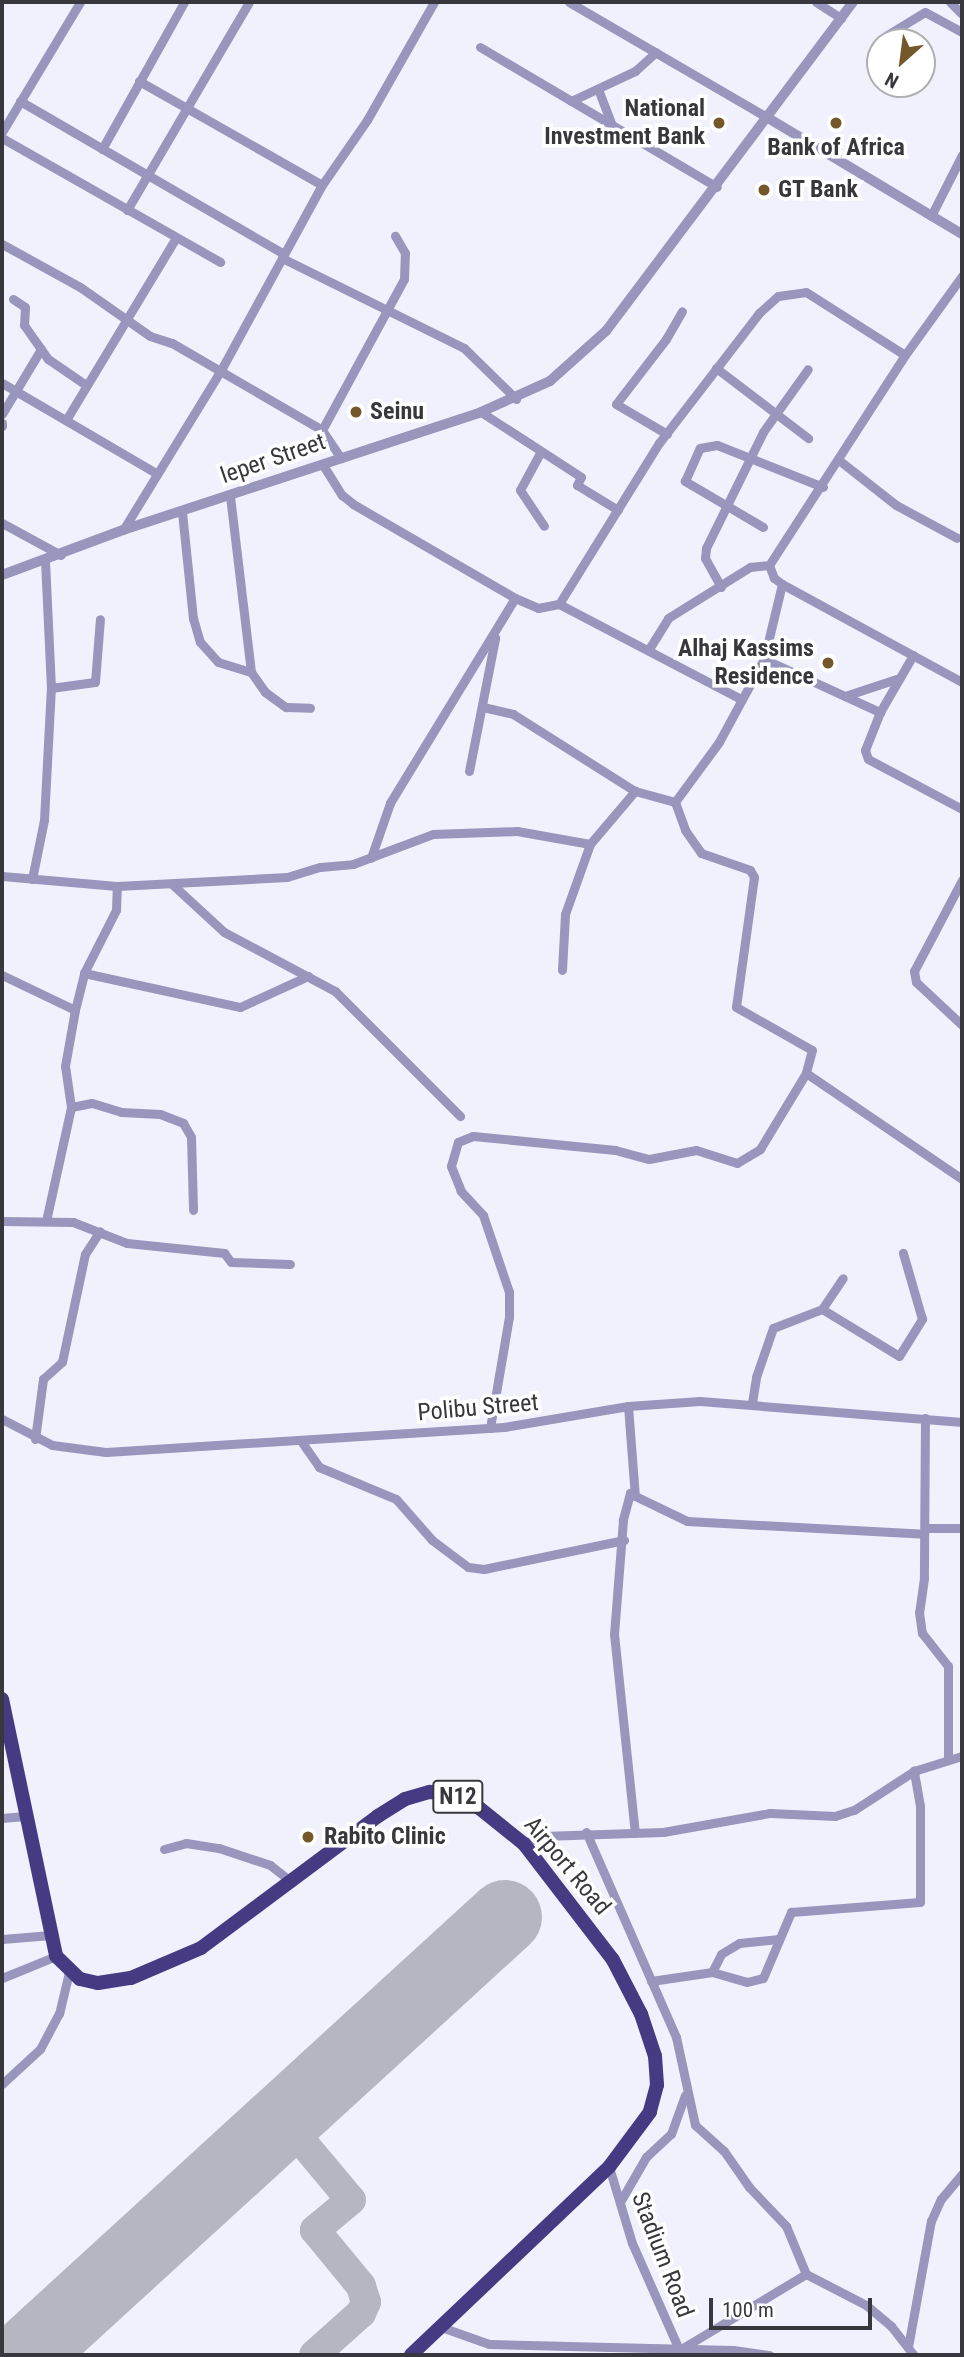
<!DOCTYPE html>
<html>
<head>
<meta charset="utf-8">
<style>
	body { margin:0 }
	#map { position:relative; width:964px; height:2357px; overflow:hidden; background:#f1f1fd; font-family:"Roboto Condensed",sans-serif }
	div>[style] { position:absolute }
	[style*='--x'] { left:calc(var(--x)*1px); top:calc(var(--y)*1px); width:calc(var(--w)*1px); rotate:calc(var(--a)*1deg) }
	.taxiway>* { height:30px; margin:-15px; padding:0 15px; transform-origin:15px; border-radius:15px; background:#b6b6c1 }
	.runway>* { height:74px; margin:-37px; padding:0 37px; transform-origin:37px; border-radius:37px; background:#b6b6c1 }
	.minor>* { height:9px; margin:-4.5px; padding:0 4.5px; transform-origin:4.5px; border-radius:4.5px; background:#9896bd }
	.tertiary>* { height:10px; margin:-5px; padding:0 5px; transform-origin:5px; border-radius:5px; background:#9896bd }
	.trunk>* { height:14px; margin:-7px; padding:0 7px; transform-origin:7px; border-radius:7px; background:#463a82 }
	.dots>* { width:19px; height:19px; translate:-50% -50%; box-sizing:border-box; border:4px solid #fff; border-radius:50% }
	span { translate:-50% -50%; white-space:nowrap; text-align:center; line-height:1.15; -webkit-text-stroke:7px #fff; paint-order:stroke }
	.shield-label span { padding:2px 5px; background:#fff; border:2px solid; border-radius:5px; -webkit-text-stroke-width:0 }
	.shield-label { font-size:23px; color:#37373d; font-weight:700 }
	.poi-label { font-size:24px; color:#37373d; font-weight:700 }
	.right { translate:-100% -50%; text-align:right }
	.left { translate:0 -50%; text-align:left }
	.street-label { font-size:24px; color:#37373d }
	.frame { position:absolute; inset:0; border:4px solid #37373d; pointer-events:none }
	.north { position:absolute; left:866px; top:28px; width:70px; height:70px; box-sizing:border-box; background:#fff; border:2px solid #afafb1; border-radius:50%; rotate:208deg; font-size:19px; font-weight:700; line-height:28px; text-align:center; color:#37373d }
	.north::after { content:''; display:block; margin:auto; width:24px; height:32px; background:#74582b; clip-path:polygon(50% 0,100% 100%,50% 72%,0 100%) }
	.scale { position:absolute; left:709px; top:2298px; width:163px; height:32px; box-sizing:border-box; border:4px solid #37373d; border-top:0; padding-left:9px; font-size:21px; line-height:24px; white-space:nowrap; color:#37373d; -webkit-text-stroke:5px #fff; paint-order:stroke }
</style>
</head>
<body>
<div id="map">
	<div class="taxiway">
		<div style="--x:284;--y:2120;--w:104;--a:50.1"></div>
		<div style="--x:351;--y:2200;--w:47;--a:140.2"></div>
		<div style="--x:315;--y:2230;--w:72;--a:50.6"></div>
		<div style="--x:361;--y:2286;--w:17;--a:73"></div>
		<div style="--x:366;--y:2302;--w:12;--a:114"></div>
		<div style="--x:361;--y:2313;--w:63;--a:138.2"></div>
	</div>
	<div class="runway">
		<div style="--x:26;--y:2355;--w:649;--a:-42.44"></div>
	</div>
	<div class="minor">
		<div style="--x:569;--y:2;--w:230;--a:30.2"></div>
		<div style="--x:816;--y:2;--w:30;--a:33"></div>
		<div style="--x:950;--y:2;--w:17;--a:45"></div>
		<div style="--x:887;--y:35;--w:44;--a:-31.2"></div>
		<div style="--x:925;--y:12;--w:42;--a:28.4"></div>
		<div style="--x:480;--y:47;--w:275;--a:30.6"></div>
		<div style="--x:139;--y:81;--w:210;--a:29.6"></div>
		<div style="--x:598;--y:89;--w:39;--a:69"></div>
		<div style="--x:20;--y:101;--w:305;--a:30.1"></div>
		<div style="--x:571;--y:101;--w:71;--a:-25.1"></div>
		<div style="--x:635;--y:71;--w:28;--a:-42"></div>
		<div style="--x:2;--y:132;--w:152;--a:-59"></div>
		<div style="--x:2;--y:138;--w:251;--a:29.6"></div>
		<div style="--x:102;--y:149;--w:168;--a:-60.8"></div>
		<div style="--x:127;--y:210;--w:241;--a:-59.6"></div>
		<div style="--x:931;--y:216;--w:68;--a:-63.1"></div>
		<div style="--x:2;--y:244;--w:89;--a:28.9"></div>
		<div style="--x:80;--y:287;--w:85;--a:35"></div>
		<div style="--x:150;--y:336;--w:23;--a:18"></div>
		<div style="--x:172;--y:343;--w:173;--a:30.1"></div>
		<div style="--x:322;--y:430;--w:34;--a:56"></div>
		<div style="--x:282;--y:258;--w:203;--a:26.3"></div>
		<div style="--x:464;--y:348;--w:73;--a:44.4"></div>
		<div style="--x:962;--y:276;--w:97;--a:125.8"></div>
		<div style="--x:905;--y:355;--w:250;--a:122.9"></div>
		<div style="--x:769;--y:565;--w:14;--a:69"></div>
		<div style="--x:774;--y:578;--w:10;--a:37"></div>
		<div style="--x:782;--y:584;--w:205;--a:28.6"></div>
		<div style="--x:13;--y:299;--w:14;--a:34"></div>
		<div style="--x:25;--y:307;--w:18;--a:93"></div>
		<div style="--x:24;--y:325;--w:42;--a:54.8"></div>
		<div style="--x:48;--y:359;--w:46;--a:34.4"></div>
		<div style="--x:716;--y:368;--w:116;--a:37.3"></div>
		<div style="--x:2;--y:383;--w:178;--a:30.3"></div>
		<div style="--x:481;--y:412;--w:119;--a:33"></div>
		<div style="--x:581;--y:477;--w:9;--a:117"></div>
		<div style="--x:577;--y:485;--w:48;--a:31.4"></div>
		<div style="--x:2;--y:414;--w:76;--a:-59"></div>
		<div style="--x:66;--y:420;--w:213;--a:-58.9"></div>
		<div style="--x:2;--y:423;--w:3;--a:90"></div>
		<div style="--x:322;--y:430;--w:172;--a:-61.5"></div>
		<div style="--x:404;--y:279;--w:26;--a:-88"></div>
		<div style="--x:405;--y:253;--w:20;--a:-120"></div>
		<div style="--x:667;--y:434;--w:59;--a:-149.5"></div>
		<div style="--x:616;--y:404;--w:82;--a:-52.4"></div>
		<div style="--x:666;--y:339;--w:32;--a:-60"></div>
		<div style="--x:540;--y:453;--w:42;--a:118.4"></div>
		<div style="--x:520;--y:490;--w:43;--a:56.3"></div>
		<div style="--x:840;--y:461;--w:71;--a:38.2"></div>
		<div style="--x:896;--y:505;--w:69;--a:28.4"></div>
		<div style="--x:323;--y:465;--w:36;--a:58"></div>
		<div style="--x:342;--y:495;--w:14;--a:39"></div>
		<div style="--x:353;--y:504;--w:187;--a:30.1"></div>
		<div style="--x:515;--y:598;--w:240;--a:121.4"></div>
		<div style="--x:390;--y:803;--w:58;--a:109.1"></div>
		<div style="--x:230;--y:496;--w:177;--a:83.2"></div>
		<div style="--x:251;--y:672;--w:24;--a:55"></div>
		<div style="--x:265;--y:692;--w:26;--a:36"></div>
		<div style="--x:286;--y:707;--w:24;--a:2"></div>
		<div style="--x:182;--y:512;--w:107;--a:84.1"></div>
		<div style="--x:193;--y:618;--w:25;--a:74"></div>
		<div style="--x:200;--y:642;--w:27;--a:48"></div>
		<div style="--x:218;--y:662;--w:34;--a:17"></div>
		<div style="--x:2;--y:523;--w:67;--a:28.5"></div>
		<div style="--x:763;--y:527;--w:91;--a:-149.5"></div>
		<div style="--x:685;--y:481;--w:36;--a:-66"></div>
		<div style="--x:700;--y:448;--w:17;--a:-10"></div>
		<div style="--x:717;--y:445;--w:114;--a:21.6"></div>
		<div style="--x:123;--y:530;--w:188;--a:-58.5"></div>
		<div style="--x:221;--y:370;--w:211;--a:-61.4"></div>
		<div style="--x:322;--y:185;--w:79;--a:-55.3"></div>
		<div style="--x:367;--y:120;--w:136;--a:-60.4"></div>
		<div style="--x:782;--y:584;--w:77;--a:103.5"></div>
		<div style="--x:764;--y:659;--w:94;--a:118.5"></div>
		<div style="--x:719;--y:742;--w:74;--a:126.3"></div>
		<div style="--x:675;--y:802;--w:30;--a:70"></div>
		<div style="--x:685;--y:830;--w:28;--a:55"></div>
		<div style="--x:701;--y:853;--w:52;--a:19.1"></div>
		<div style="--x:750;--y:870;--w:8;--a:60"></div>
		<div style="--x:754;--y:877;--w:131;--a:97.9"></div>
		<div style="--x:736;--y:1007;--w:87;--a:29.5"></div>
		<div style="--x:812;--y:1050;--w:24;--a:105"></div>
		<div style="--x:806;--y:1073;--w:189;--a:34.2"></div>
		<div style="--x:721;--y:587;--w:33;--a:-119"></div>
		<div style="--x:705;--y:558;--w:10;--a:-84"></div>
		<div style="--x:706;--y:548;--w:129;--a:-63.8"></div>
		<div style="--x:763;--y:432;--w:77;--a:-54.5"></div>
		<div style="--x:515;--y:598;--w:25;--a:23"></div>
		<div style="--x:538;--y:608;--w:21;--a:-11"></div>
		<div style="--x:559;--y:604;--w:203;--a:27.6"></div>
		<div style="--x:559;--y:604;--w:190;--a:-58.2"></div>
		<div style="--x:659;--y:443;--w:164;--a:-52.4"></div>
		<div style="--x:759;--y:313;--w:25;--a:-42"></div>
		<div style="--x:778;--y:296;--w:28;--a:-8"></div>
		<div style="--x:806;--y:292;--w:117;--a:32.5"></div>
		<div style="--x:649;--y:649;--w:36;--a:-58"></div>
		<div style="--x:668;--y:618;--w:97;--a:-31.9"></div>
		<div style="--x:750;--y:567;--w:19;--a:-6"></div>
		<div style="--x:764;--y:659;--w:128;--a:24.6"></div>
		<div style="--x:880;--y:712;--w:66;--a:-59.9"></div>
		<div style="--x:51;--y:688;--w:44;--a:-7.8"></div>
		<div style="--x:95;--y:682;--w:63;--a:-85.5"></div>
		<div style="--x:845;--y:696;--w:54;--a:-18.4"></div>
		<div style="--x:483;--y:707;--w:31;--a:13"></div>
		<div style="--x:513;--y:714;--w:144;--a:32.3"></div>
		<div style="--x:880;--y:712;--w:41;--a:111.5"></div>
		<div style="--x:865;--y:750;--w:9;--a:72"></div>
		<div style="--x:868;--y:759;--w:106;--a:28"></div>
		<div style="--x:469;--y:771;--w:136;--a:-78.9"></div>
		<div style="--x:2;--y:876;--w:115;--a:5"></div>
		<div style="--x:117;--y:886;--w:170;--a:-3"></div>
		<div style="--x:287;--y:877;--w:34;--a:-17"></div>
		<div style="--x:320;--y:867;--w:33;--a:-5"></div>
		<div style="--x:353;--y:864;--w:85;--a:-20.6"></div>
		<div style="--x:433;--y:834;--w:84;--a:-2"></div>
		<div style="--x:517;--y:831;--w:74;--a:10.1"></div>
		<div style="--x:590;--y:844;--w:70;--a:-49.7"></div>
		<div style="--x:635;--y:791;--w:41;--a:15.4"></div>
		<div style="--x:32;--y:879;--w:60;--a:-78.5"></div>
		<div style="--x:44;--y:820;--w:132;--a:-87"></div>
		<div style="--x:51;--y:688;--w:127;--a:-92.7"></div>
		<div style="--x:962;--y:880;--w:103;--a:117.8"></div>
		<div style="--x:914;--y:971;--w:11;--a:80"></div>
		<div style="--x:916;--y:982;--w:63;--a:43.1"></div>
		<div style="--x:173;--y:885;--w:69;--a:42.7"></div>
		<div style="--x:224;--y:932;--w:126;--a:28"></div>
		<div style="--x:335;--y:991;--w:177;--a:45"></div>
		<div style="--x:562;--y:970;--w:56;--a:-86.9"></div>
		<div style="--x:565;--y:914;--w:74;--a:-70.3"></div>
		<div style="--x:84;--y:973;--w:160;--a:12.3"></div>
		<div style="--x:240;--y:1007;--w:75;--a:-24.5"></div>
		<div style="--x:2;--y:975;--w:81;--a:25.6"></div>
		<div style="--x:71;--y:1107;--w:21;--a:-11"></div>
		<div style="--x:92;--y:1103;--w:30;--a:17"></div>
		<div style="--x:121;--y:1112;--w:39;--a:3"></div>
		<div style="--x:160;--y:1114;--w:25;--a:21"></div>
		<div style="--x:183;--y:1123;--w:16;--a:60"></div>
		<div style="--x:191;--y:1137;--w:73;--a:88.4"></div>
		<div style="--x:2;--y:1221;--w:71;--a:0.8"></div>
		<div style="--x:73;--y:1222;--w:58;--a:21.3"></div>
		<div style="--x:127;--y:1243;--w:98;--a:5.9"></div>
		<div style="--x:224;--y:1253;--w:11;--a:52"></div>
		<div style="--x:231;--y:1262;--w:59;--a:1.9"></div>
		<div style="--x:46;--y:1221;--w:117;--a:-77.6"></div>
		<div style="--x:71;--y:1107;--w:41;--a:-98.3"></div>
		<div style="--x:65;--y:1066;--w:57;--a:-79.9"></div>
		<div style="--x:75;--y:1010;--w:38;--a:-76"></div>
		<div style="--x:84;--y:973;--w:71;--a:-63.1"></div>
		<div style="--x:116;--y:910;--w:24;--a:-88"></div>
		<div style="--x:822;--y:1309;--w:90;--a:31.4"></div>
		<div style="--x:899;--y:1356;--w:44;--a:-58.1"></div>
		<div style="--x:922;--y:1319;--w:69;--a:-106.1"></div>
		<div style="--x:752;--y:1403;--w:26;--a:-81"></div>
		<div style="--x:756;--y:1377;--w:52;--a:-70.9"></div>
		<div style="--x:773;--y:1328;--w:53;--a:-21.2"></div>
		<div style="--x:822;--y:1309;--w:37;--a:-56"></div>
		<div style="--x:628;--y:1406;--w:90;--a:85.6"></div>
		<div style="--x:635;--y:1496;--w:6;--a:-149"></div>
		<div style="--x:630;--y:1493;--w:28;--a:105"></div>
		<div style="--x:623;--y:1520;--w:114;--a:94.5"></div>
		<div style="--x:614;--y:1634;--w:200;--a:84"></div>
		<div style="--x:925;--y:1418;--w:160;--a:90.4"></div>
		<div style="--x:924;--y:1578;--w:34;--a:98"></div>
		<div style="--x:919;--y:1612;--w:21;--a:82"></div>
		<div style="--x:922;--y:1633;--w:42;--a:51.8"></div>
		<div style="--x:948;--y:1666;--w:93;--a:90"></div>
		<div style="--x:2;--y:1419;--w:56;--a:27.5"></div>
		<div style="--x:52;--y:1445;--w:54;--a:7.4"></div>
		<div style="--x:106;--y:1452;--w:399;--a:-3.6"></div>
		<div style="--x:504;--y:1427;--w:126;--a:-9.6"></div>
		<div style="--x:628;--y:1406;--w:72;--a:-4"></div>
		<div style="--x:700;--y:1401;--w:263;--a:4.6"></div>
		<div style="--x:490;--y:1428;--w:113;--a:-80.3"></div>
		<div style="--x:509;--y:1317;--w:25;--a:-90"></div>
		<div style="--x:509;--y:1292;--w:81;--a:-108.7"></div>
		<div style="--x:483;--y:1215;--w:33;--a:-133"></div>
		<div style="--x:461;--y:1191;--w:27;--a:-112"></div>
		<div style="--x:451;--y:1166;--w:25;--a:-74"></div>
		<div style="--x:458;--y:1142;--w:16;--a:-22"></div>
		<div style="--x:473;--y:1136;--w:143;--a:5.6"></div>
		<div style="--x:615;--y:1150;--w:35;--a:15"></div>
		<div style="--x:649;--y:1159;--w:48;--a:-10.8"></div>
		<div style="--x:696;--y:1150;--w:43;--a:17.6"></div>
		<div style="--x:737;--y:1163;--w:27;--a:-31"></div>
		<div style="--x:760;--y:1149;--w:89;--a:-58.8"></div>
		<div style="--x:35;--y:1439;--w:61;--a:-82.4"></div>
		<div style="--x:43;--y:1379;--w:25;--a:-42"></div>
		<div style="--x:62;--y:1362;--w:110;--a:-78"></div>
		<div style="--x:85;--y:1254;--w:27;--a:-57"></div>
		<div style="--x:301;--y:1441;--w:32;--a:55"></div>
		<div style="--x:319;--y:1467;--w:83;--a:22.6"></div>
		<div style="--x:396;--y:1499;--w:55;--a:48.7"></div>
		<div style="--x:432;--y:1540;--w:45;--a:36.9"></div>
		<div style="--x:468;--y:1567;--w:16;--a:7"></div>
		<div style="--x:484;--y:1569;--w:143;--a:-11.7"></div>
		<div style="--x:631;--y:1494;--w:62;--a:25.7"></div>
		<div style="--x:687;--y:1521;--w:237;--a:3.1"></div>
		<div style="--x:925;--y:1528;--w:37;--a:0"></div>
		<div style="--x:2;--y:1818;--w:23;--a:-5"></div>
		<div style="--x:586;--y:1832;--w:224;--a:66.3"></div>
		<div style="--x:676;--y:2037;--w:90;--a:77.8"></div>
		<div style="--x:695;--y:2125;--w:39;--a:42"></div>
		<div style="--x:724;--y:2151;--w:44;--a:55.2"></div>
		<div style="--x:749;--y:2187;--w:54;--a:46.5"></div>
		<div style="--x:786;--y:2226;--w:52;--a:67.4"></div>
		<div style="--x:806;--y:2274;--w:68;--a:27.3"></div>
		<div style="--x:866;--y:2305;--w:33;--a:40"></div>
		<div style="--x:891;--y:2326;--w:37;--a:52"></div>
		<div style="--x:524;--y:1844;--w:20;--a:-24"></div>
		<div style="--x:542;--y:1836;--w:121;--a:-1.9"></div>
		<div style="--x:663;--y:1832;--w:109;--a:-10.1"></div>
		<div style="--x:770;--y:1813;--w:65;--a:2.6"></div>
		<div style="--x:835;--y:1816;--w:20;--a:-18"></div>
		<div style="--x:854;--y:1810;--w:72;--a:-33"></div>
		<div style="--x:914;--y:1771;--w:50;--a:-17.4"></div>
		<div style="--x:164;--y:1849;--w:23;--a:-15"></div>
		<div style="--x:186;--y:1843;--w:33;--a:9"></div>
		<div style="--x:219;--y:1848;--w:54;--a:18.4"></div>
		<div style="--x:270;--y:1865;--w:28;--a:38"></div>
		<div style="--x:2;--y:1939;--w:49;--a:-4.7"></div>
		<div style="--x:712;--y:1972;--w:20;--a:-63"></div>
		<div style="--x:721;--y:1954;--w:21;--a:-31"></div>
		<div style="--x:739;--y:1943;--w:40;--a:-5.7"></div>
		<div style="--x:2;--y:1978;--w:58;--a:-22.2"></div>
		<div style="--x:651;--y:1981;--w:62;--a:-8.4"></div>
		<div style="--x:712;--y:1972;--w:36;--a:16"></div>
		<div style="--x:747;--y:1982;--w:16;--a:-14"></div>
		<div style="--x:763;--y:1978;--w:72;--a:-67"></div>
		<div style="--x:791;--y:1912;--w:129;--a:-4.4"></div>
		<div style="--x:920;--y:1902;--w:96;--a:-90"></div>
		<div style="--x:920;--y:1806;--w:36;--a:-100"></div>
		<div style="--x:2;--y:2084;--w:52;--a:-42.6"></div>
		<div style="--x:40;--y:2049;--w:40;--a:-62"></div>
		<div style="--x:59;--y:2014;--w:43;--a:-76.6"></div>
		<div style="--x:609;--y:2167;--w:79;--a:73.2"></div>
		<div style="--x:632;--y:2243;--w:119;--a:66.2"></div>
		<div style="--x:620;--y:2202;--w:52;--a:-60"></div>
		<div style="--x:646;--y:2157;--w:34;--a:-43"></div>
		<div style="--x:671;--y:2134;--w:41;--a:-70.3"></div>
		<div style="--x:441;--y:2327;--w:51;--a:19.5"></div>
		<div style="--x:489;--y:2344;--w:244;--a:1.4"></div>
		<div style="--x:733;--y:2350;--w:37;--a:8"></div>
		<div style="--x:908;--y:2347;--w:128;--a:-79.7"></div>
		<div style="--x:931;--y:2221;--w:24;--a:-66"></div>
		<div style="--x:941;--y:2199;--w:33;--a:-50"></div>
		<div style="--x:681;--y:2349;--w:146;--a:-31"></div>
	</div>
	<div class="tertiary">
		<div style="--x:768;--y:118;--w:226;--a:30.9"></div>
		<div style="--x:2;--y:575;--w:129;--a:-20.4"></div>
		<div style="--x:123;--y:530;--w:377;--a:-18.2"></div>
		<div style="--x:481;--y:412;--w:76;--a:-24.2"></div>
		<div style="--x:550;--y:381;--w:75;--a:-41.8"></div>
		<div style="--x:606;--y:331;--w:411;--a:-53.1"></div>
	</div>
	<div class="trunk">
		<div style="--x:2;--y:1699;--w:263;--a:78.1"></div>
		<div style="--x:56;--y:1956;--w:33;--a:44"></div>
		<div style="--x:80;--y:1979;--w:18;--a:13"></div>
		<div style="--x:98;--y:1983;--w:33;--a:-9"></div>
		<div style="--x:131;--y:1978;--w:76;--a:-23.2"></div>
		<div style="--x:201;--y:1948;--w:221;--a:-36.7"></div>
		<div style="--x:378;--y:1816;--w:32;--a:-32"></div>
		<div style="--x:405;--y:1799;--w:26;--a:-16"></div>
		<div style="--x:430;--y:1792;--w:25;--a:7"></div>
		<div style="--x:455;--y:1795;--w:26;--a:28"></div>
		<div style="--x:478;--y:1807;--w:59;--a:38.8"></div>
		<div style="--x:524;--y:1844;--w:146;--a:52.5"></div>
		<div style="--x:613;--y:1960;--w:61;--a:62.6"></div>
		<div style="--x:641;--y:2014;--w:44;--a:71.6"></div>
		<div style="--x:655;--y:2056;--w:29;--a:86"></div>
		<div style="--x:657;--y:2085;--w:28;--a:105"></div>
		<div style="--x:650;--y:2112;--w:69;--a:126.7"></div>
		<div style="--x:609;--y:2167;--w:273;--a:136.5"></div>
	</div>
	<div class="dots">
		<div style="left:719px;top:123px;background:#74582b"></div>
		<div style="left:836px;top:123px;background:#74582b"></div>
		<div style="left:764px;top:190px;background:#74582b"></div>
		<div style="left:356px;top:412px;background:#74582b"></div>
		<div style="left:828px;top:663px;background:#74582b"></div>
		<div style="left:308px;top:1837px;background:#74582b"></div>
	</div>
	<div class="shield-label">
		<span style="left:458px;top:1797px">N12</span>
	</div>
	<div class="poi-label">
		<span class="right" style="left:705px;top:123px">National<br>Investment Bank</span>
		<span style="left:836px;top:148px">Bank of Africa</span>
		<span class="left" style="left:778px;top:190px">GT Bank</span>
		<span class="left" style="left:370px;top:412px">Seinu</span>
		<span class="right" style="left:814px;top:663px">Alhaj Kassims<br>Residence</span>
		<span class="left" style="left:324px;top:1837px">Rabito Clinic</span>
	</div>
	<div class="street-label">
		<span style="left:273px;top:459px;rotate:-19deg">Ieper Street</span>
		<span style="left:478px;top:1408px;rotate:-5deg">Polibu Street</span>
		<span style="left:567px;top:1866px;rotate:50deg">Airport Road</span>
		<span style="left:662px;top:2255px;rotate:69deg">Stadium Road</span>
	</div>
	<div class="frame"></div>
	<div class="north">N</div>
	<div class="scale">100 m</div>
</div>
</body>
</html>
